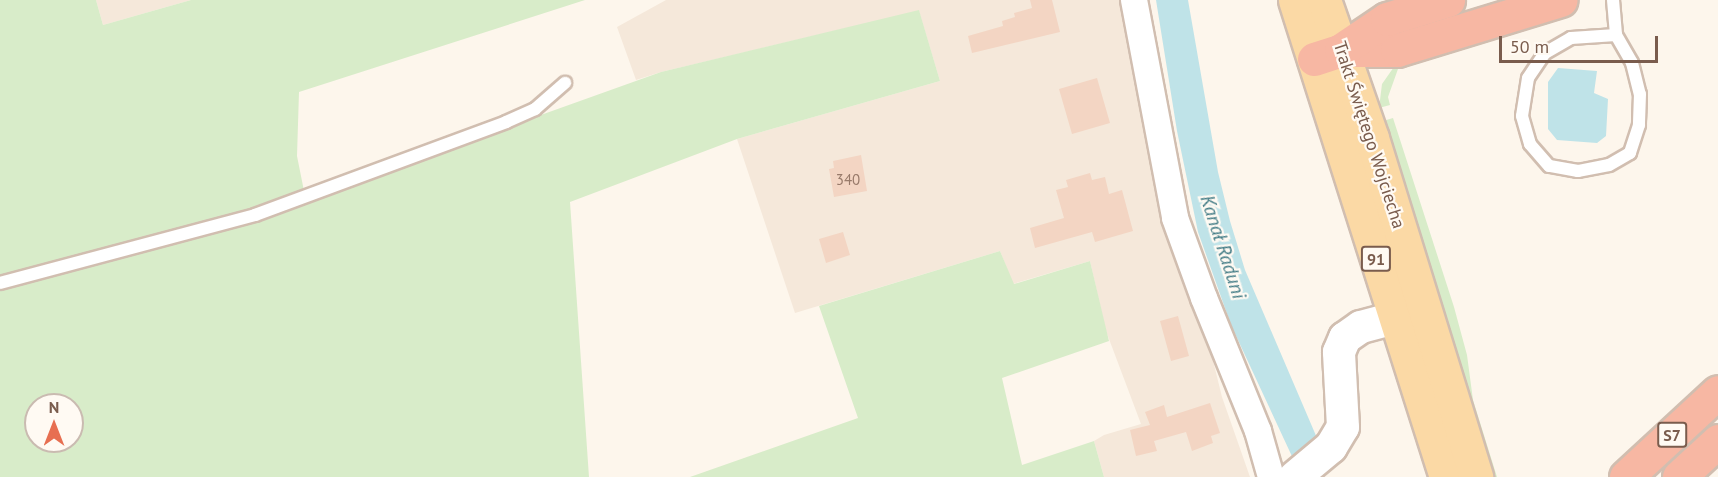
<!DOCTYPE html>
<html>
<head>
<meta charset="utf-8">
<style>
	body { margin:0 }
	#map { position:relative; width:1718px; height:477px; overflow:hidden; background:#fdf6ec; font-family:"PT Sans",sans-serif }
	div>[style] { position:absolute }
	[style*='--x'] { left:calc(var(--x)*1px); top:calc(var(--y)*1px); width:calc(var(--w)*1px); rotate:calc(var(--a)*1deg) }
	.residential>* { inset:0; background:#f5e8da }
	.green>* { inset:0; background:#d8ecc9 }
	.water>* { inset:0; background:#bfe3e8 }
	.building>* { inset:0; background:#f3d5c3 }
	.roads { filter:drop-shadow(2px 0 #d1beb0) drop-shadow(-2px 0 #d1beb0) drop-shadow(0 2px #d1beb0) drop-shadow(0 -2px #d1beb0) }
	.service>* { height:12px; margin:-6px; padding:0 6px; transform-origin:6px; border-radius:6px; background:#fff }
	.minor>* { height:26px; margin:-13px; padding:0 13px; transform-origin:13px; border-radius:13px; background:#fff }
	.tertiary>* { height:32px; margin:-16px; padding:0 16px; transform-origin:16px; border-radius:16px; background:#fff }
	.primary>* { height:33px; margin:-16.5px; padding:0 16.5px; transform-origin:16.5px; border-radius:16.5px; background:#fbd9a5 }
	.motorway>* { height:33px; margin:-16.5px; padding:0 16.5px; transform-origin:16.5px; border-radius:16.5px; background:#f7b7a3 }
	span { translate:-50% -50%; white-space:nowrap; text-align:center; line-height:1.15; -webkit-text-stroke:4.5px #fffaf3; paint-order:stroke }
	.number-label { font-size:15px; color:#987a6a }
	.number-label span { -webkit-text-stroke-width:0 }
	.shield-label span { padding:2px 4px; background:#fffaf3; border:2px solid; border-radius:4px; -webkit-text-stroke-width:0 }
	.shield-label { font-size:16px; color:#7a5c4d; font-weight:700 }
	.street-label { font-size:18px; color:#7a5c4d }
	.water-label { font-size:20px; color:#437c86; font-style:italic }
	.north { position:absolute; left:24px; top:393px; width:60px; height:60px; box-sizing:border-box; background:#fffaf3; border:2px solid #cabbb1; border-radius:50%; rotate:0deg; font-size:16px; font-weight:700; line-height:24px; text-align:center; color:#7a5c4d }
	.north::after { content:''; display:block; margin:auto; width:21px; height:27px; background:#e76f51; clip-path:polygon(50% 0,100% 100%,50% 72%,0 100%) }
	.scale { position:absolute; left:1499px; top:36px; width:159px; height:27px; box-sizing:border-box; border:3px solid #7a5c4d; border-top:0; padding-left:8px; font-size:18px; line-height:21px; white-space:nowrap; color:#7a5c4d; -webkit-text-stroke:4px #fffaf3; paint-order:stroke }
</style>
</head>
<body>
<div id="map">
	<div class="residential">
		<div style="clip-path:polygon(96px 0,191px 0,103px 25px)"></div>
		<div style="clip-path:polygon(666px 0,1124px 0,1222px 397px,1250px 477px,1104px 477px,1094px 441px,1104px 435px,1141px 424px,1106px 331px,1090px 261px,1013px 284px,1000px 251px,795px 313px,737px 139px,940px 81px,919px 11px,661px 72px,636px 80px,617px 27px)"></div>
	</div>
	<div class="green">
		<div style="clip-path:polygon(0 0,96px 0,103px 25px,191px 0,585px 0,299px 92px,297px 156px,304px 191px,249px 210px,0 279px)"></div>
		<div style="clip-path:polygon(evenodd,919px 10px,940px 81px,737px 139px,570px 202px,589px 477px,0 477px,0 291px,139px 254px,239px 223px,661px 72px,919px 10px,36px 405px,72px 405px,72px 441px,36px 441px,36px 405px)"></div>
		<div style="clip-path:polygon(1396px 64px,1398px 69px,1388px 97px,1390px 105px,1379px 108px,1382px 84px)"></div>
		<div style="clip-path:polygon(1393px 118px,1454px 307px,1467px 355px,1473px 400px,1497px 477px,1486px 477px,1436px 283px,1383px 121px)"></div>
		<div style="clip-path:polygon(1000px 251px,1014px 284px,1090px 261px,1109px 341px,1002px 378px,1022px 465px,1094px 441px,1104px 477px,690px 477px,858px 418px,819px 306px)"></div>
	</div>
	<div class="water">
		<div style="clip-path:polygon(1156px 0,1188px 0,1218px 172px,1230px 221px,1245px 270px,1320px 445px,1296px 465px,1231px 325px,1198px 232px,1177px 131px)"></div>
		<div style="clip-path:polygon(1558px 68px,1597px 71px,1594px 93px,1608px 99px,1606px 136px,1597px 143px,1557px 140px,1548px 129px,1548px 82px)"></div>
	</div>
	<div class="building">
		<div style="clip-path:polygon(1030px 0,1052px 0,1060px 32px,972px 53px,968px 36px,1003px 26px,1002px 21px,1015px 17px,1014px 13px,1032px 8px)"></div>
		<div style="clip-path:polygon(1097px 78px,1110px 123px,1072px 134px,1059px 89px)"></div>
		<div style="clip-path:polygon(861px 155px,867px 191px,834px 197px,829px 169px,834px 168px,833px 161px)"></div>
		<div style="clip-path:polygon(1090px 173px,1092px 180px,1105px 177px,1109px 194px,1122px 190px,1133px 231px,1095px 242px,1092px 232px,1035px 248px,1030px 228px,1064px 218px,1056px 190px,1068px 187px,1066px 180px)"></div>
		<div style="clip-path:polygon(843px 232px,850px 255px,826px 263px,819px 239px)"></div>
		<div style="clip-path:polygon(1178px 316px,1189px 356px,1171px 361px,1160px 321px)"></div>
		<div style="clip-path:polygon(1210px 403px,1220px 433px,1211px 436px,1213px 443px,1192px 451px,1186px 432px,1154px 441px,1157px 451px,1136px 456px,1130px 430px,1150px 425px,1145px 412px,1164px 405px,1167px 417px)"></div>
	</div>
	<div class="roads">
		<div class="service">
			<div style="--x:1613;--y:0;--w:35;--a:85"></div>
			<div style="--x:1616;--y:35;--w:32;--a:60"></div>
			<div style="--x:1632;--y:63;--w:32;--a:76"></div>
			<div style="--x:1640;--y:94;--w:31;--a:92"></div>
			<div style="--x:1639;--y:125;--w:29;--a:108"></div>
			<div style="--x:1630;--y:153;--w:24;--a:150"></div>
			<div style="--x:1609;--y:165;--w:32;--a:169"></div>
			<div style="--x:1578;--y:171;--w:29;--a:-170"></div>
			<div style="--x:1549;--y:166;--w:29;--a:-131"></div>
			<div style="--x:1530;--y:144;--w:29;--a:-106"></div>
			<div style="--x:1522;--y:116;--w:38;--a:-81"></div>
			<div style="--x:1528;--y:78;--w:30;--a:-56"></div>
			<div style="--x:1545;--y:53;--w:30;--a:-30"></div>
			<div style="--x:1571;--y:38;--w:45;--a:-3.8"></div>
			<div style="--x:0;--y:283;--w:264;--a:-14.9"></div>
			<div style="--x:255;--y:215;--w:268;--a:-20.3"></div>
			<div style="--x:506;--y:122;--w:32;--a:-24"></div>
			<div style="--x:535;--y:109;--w:40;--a:-41"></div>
		</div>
		<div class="minor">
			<div style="--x:1134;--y:0;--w:222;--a:79.3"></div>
			<div style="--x:1175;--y:218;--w:85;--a:70.1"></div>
			<div style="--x:1204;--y:298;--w:144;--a:67.9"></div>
			<div style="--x:1258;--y:431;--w:48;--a:74.2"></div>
		</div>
		<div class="tertiary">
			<div style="--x:1295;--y:477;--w:47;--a:-39.8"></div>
			<div style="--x:1331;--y:447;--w:23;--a:-59"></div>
			<div style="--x:1343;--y:427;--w:75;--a:-93.1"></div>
			<div style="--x:1339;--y:352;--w:15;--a:-67"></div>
			<div style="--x:1345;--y:338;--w:19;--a:-35"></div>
			<div style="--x:1361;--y:327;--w:34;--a:-15"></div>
		</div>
		<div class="primary">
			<div style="--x:1295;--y:0;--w:500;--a:72.43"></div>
			<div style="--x:1324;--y:0;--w:146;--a:70.8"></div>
			<div style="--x:1372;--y:138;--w:355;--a:72.9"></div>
		</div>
		<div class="motorway">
			<div style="--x:1341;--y:50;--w:56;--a:0"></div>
			<div style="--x:1397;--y:50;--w:171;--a:-17"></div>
			<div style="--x:1314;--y:59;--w:28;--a:-18"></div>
			<div style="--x:1341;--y:50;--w:55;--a:-34"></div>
			<div style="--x:1387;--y:19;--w:64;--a:-17.3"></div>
			<div style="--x:1626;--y:477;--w:125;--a:-42.7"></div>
			<div style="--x:1679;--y:477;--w:53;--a:-42.7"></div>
		</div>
	</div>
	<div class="number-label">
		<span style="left:848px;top:180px">340</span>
	</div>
	<div class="shield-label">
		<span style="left:1376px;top:259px">91</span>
		<span style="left:1672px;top:435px">S7</span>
	</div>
	<div class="street-label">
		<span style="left:1369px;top:135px;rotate:72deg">Trakt Świętego Wojciecha</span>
	</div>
	<div class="water-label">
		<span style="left:1223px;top:247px;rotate:72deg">Kanał Raduni</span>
	</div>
	<div class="north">N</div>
	<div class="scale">50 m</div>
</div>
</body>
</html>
